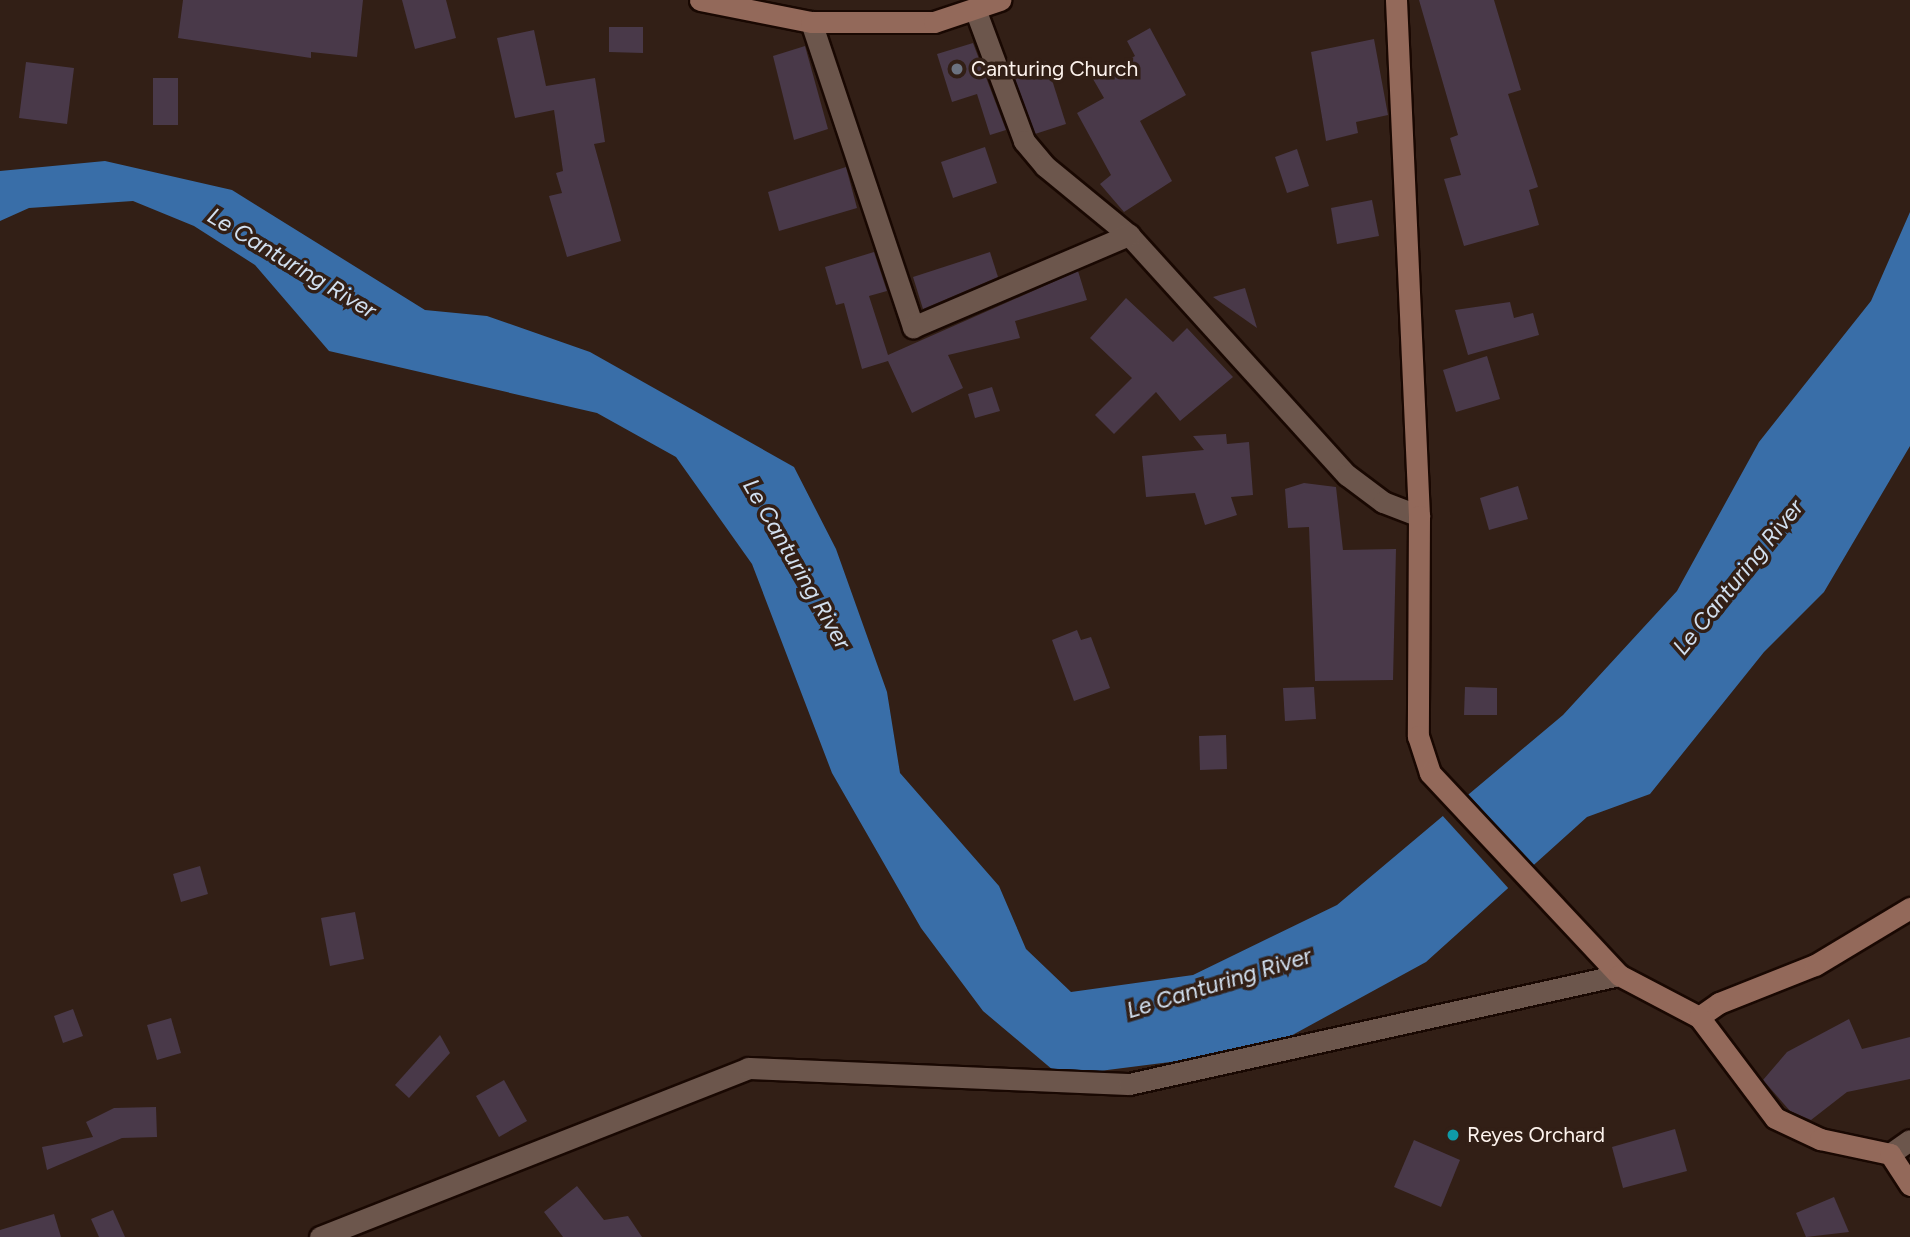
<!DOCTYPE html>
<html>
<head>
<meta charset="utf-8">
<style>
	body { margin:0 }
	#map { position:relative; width:1910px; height:1237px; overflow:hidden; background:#321f16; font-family:Figtree,sans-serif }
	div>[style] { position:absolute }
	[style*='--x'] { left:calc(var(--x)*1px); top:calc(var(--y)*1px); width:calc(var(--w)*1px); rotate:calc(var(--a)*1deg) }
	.water>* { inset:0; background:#396ea8 }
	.pier>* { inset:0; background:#321f16 }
	.building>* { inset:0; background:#493949 }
	.roads { filter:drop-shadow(2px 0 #190802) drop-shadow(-2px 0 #190802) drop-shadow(0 2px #190802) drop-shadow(0 -2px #190802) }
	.street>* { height:21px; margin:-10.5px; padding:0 10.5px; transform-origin:10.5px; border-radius:10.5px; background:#6c564c }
	.secondary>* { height:21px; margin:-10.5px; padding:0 10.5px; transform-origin:10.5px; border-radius:10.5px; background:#93695a }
	.dots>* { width:19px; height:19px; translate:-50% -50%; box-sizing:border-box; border:4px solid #321f16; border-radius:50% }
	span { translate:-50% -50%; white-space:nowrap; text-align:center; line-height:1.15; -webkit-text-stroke:7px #321f16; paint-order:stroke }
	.poi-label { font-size:21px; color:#fdf3ed }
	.left { translate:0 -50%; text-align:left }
	.water-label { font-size:23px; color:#d2e0f0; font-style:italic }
</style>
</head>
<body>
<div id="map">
	<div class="water">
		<div style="clip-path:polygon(105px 161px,232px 190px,425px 310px,487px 316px,590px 352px,794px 467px,836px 549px,887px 692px,900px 773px,999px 886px,1026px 949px,1071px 992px,1193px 975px,1337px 905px,1563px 715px,1677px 591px,1759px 442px,1871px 301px,1910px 212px,1910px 446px,1824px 592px,1764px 652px,1650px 794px,1587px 817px,1426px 962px,1265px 1050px,1060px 1076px,983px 1011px,921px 928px,832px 773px,752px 564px,676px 457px,597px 413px,329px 351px,255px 265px,194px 226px,133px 201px,29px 208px,0 221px,0 171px)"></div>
	</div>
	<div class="pier">
		<div style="clip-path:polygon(1466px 792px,1535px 868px,1510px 890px,1441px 814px)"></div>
	</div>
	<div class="building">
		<div style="clip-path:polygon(183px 0,363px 0,357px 57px,311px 52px,311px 58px,178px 38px)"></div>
		<div style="clip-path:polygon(402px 0,446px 0,456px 38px,415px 49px)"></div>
		<div style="clip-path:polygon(1419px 0,1494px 0,1521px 90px,1508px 94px,1538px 187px,1529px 190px,1539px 225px,1464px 246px,1444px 179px,1461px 175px,1450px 138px,1458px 135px)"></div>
		<div style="clip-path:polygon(609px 27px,643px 27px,643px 53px,609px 52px)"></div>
		<div style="clip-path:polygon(1150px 28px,1186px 95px,1140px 121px,1172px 181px,1124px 212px,1100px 184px,1111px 175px,1077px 113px,1104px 98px,1093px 79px,1135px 56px,1127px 41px)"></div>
		<div style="clip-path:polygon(534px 30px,546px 86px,595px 78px,605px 142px,594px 144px,621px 241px,567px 257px,549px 196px,562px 193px,556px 173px,563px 171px,554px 110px,515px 118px,497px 38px)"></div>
		<div style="clip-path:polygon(1374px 39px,1388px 115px,1356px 122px,1358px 133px,1326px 141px,1311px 52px)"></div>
		<div style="clip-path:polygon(973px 43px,1006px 130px,990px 135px,977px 94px,952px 102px,937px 54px)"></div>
		<div style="clip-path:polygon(805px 46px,828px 129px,794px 140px,773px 56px)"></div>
		<div style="clip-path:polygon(1046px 61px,1066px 124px,1035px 134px,1012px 72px)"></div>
		<div style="clip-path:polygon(26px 62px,74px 68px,67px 124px,19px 118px)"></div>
		<div style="clip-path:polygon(153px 78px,178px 78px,178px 125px,153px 125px)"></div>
		<div style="clip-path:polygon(985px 147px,997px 183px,953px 198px,941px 162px)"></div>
		<div style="clip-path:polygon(1297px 149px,1309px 186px,1287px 193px,1275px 157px)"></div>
		<div style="clip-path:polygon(846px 167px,857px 208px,779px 231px,768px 192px)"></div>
		<div style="clip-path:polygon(1372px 200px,1379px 236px,1337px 244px,1331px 208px)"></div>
		<div style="clip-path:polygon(874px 252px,887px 291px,869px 296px,888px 355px,1078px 271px,1087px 300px,1015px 321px,1020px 338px,948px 355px,963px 388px,912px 413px,888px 361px,862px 369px,844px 303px,836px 305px,825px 267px)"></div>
		<div style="clip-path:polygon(990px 252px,998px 277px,923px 309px,913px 277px)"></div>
		<div style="clip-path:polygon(1245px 288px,1257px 328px,1213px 297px)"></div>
		<div style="clip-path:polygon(1126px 298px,1173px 342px,1187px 328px,1233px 377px,1180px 421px,1156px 392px,1114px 434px,1095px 415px,1132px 378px,1090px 338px)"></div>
		<div style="clip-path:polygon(1510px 302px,1514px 318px,1533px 313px,1539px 335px,1468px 355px,1455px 310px)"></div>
		<div style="clip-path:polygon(1487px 356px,1500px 399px,1456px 412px,1443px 370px)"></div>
		<div style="clip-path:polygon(992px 387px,1000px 411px,975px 418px,968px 394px)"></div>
		<div style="clip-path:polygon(1226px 434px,1227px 444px,1249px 442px,1253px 495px,1231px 497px,1237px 515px,1205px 525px,1195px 493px,1146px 497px,1142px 456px,1204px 450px,1193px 436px)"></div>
		<div style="clip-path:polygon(1304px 483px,1336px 487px,1343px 550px,1396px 549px,1393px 680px,1315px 681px,1309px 527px,1288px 528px,1285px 489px)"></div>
		<div style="clip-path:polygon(1518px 486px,1528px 519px,1489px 530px,1480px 498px)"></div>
		<div style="clip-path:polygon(1077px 630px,1081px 640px,1091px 637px,1110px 688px,1074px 701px,1052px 640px)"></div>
		<div style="clip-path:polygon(1314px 687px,1316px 719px,1285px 721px,1283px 688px)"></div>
		<div style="clip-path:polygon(1465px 687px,1497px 688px,1497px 715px,1464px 715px)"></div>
		<div style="clip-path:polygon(1226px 735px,1227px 769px,1200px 770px,1199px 736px)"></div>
		<div style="clip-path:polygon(200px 866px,208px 894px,181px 902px,173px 874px)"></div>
		<div style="clip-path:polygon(355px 912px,364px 959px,330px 966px,321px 918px)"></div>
		<div style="clip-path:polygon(73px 1009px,83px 1036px,63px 1043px,54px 1016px)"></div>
		<div style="clip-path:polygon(171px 1018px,181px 1053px,157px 1060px,147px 1025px)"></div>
		<div style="clip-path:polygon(1849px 1019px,1862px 1049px,1910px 1037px,1910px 1079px,1847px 1092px,1811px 1120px,1790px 1111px,1763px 1080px,1787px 1052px)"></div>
		<div style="clip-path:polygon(440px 1035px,450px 1053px,409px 1098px,395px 1085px)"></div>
		<div style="clip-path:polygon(504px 1080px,527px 1121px,499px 1137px,476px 1096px)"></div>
		<div style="clip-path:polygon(156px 1107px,157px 1137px,122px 1138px,47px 1170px,42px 1147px,93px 1137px,86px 1122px,114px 1108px)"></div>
		<div style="clip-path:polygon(1675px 1129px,1687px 1171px,1623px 1188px,1612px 1147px)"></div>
		<div style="clip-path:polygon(1414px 1140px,1460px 1160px,1441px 1207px,1394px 1187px)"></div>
		<div style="clip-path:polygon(577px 1186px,604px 1220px,628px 1216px,642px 1237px,563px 1237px,544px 1212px)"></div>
		<div style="clip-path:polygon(1834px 1197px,1849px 1232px,1806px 1237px,1796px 1213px)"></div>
		<div style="clip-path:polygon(113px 1210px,125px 1237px,99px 1237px,91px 1219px)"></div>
		<div style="clip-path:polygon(54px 1214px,61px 1237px,0 1237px,0 1230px)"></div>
	</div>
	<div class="roads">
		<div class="street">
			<div style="--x:975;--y:9;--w:141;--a:69.6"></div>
			<div style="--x:1024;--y:141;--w:33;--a:50"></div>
			<div style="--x:1045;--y:166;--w:109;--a:39.4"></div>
			<div style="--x:1129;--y:235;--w:324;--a:47.8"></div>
			<div style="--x:1347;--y:475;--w:45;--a:36.9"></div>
			<div style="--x:1383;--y:502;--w:39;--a:21"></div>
			<div style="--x:811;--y:22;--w:322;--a:71.5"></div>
			<div style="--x:913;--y:327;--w:235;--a:-23.1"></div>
			<div style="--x:1890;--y:1154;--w:24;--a:-35"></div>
			<div style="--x:320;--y:1237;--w:460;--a:-21.5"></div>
			<div style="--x:748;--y:1068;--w:381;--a:2.4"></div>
			<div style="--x:1129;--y:1084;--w:502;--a:-12.54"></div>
		</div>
		<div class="secondary">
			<div style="--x:700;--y:0;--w:113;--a:11.2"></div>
			<div style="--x:811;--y:22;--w:123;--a:0"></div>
			<div style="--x:934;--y:22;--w:70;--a:-18.4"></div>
			<div style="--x:1396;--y:0;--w:517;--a:87.45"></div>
			<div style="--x:1419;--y:516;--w:220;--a:90.3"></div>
			<div style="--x:1418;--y:736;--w:39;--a:72"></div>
			<div style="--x:1430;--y:773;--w:277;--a:46.9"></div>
			<div style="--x:1619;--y:975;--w:90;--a:27.7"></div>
			<div style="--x:1699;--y:1017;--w:24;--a:-35"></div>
			<div style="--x:1719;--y:1003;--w:103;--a:-21.6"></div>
			<div style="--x:1815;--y:965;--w:111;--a:-31"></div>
			<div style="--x:1699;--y:1017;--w:126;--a:53"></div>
			<div style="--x:1775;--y:1118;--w:50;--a:25"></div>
			<div style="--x:1820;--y:1139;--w:72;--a:12.1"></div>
			<div style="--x:1890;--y:1154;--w:37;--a:57"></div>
		</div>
	</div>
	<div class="dots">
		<div style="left:957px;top:69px;background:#6b7280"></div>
		<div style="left:1453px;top:1135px;background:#0f9aa8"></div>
	</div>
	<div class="poi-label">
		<span class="left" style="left:971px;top:69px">Canturing Church</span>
		<span class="left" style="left:1467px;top:1135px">Reyes Orchard</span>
	</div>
	<div class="water-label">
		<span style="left:292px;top:263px;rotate:31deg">Le Canturing River</span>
		<span style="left:797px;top:564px;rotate:60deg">Le Canturing River</span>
		<span style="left:1738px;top:577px;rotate:-51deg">Le Canturing River</span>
		<span style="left:1219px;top:983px;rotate:-17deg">Le Canturing River</span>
	</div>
</div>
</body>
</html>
